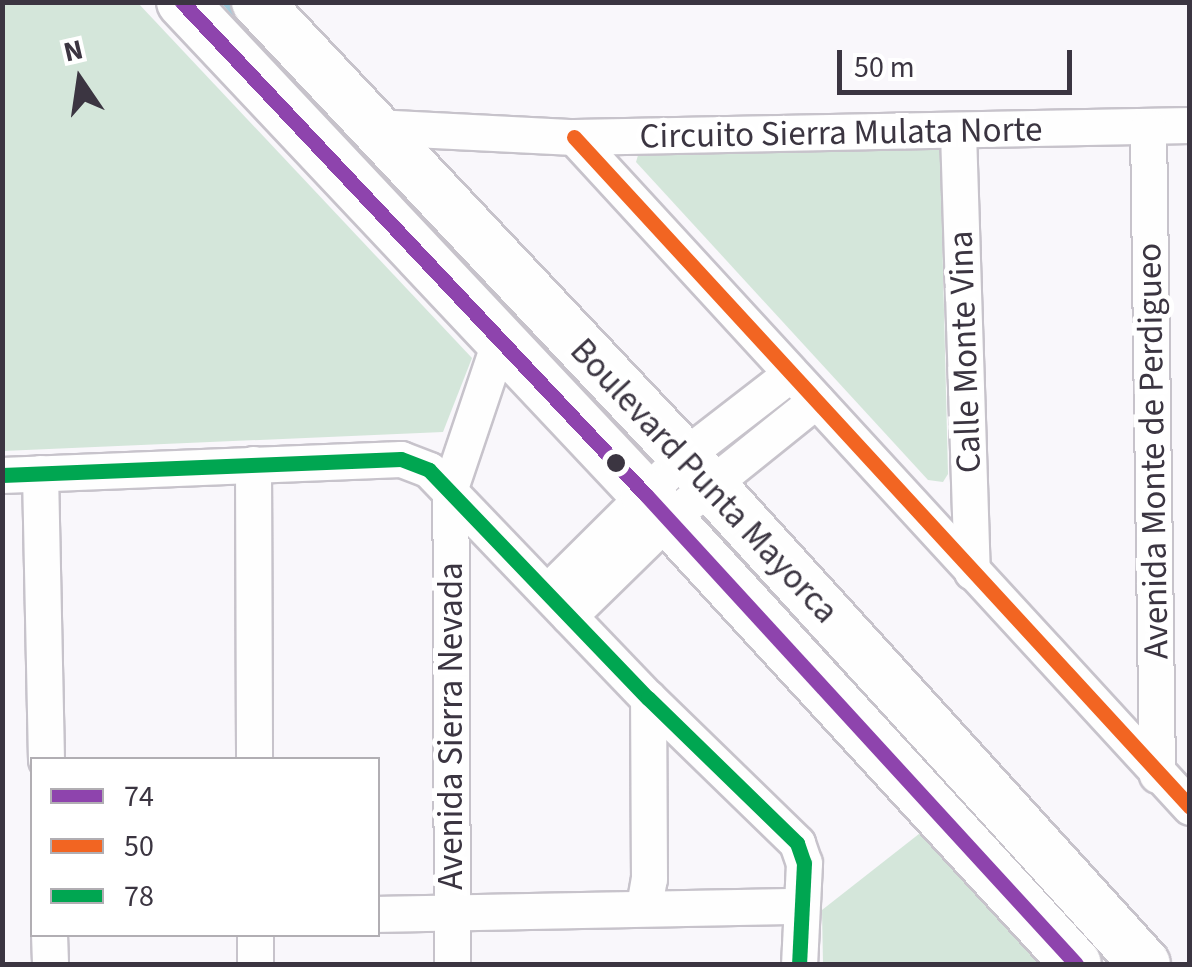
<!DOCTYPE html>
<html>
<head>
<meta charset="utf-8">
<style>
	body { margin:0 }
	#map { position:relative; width:1192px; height:967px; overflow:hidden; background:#f9f7fb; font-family:"Source Sans 3",sans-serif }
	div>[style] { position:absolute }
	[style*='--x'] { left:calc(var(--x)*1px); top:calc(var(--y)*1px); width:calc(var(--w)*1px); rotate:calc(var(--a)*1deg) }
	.green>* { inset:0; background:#d4e6da }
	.stream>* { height:10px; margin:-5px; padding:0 5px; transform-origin:5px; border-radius:5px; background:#a2ccdd }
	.roads { filter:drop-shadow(2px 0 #c7c3cb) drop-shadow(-2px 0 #c7c3cb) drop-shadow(0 2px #c7c3cb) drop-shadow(0 -2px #c7c3cb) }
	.street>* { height:35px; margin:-17.5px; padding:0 17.5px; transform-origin:17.5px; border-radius:17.5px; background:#fefefe }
	.secondary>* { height:50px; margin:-25px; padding:0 25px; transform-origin:25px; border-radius:25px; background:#fefefe }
	.bus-1>* { height:15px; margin:-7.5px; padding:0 7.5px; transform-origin:7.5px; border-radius:7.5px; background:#8e44ad }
	.bus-2>* { height:15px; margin:-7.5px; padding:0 7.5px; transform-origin:7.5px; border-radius:7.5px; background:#f26522 }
	.bus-3>* { height:15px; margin:-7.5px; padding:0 7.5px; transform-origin:7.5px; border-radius:7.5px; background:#00a651 }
	.dots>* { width:28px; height:28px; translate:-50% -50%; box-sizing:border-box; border:5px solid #fff; border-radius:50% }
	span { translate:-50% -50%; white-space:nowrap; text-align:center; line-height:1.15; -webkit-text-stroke:10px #fff; paint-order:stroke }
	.street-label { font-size:35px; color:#3b3541 }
	.frame { position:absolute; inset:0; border:5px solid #3b3541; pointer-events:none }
	.legend { position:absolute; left:30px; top:757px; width:350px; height:180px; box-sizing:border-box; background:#fff; border:2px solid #b1aeb3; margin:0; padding:12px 18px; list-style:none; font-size:30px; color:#3b3541 }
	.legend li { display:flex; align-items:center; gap:20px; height:50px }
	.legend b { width:50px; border:2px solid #b1aeb3 }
	.north { position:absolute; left:30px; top:30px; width:100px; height:100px; -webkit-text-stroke:8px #fff; paint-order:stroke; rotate:347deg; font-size:28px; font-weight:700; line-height:40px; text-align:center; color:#3b3541 }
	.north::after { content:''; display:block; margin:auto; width:35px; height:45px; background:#3b3541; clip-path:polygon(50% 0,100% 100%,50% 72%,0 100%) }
	.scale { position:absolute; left:837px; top:50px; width:235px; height:45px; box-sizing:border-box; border:5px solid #3b3541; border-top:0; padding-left:12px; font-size:30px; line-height:35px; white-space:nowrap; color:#3b3541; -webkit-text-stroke:8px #fff; paint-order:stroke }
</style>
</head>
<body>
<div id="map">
	<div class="green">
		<div style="clip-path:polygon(2px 3px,138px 3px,472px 358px,443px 432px,3px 451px)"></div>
		<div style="clip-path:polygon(940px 148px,948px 474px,943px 482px,928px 480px,636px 162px,639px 152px)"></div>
		<div style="clip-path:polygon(924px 830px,1040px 964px,823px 964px,822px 910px)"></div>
	</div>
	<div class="stream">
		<div style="--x:227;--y:2;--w:25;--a:48"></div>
		<div style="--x:593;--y:395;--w:99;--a:47.5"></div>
		<div style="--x:703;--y:517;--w:127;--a:46.9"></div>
	</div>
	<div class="roads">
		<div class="street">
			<div style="--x:374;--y:127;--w:200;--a:2.9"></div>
			<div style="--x:574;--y:137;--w:616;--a:-1.12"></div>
			<div style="--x:1148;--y:127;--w:648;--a:89.2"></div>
			<div style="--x:958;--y:132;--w:440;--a:88.2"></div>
			<div style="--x:574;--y:137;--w:910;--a:47.4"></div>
			<div style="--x:253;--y:464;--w:296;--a:89.8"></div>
			<div style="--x:40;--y:473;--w:287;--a:88.8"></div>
			<div style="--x:2;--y:475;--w:399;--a:-2.3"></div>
			<div style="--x:401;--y:459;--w:30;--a:21"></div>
			<div style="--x:429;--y:470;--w:316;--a:46.2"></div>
			<div style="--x:648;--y:698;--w:208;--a:44.2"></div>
			<div style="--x:797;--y:843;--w:21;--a:71"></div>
			<div style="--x:804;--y:863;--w:101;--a:92.8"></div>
			<div style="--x:548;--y:591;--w:192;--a:-44.8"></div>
			<div style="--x:684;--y:456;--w:134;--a:-37.7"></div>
			<div style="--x:569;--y:616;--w:137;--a:-44.4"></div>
			<div style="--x:667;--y:520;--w:191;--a:-38.8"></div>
			<div style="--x:644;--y:906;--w:27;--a:-80"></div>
			<div style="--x:649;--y:879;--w:181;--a:-90.3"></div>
			<div style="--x:378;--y:914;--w:420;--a:-1.1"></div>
			<div style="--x:49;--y:934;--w:30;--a:88"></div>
			<div style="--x:255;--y:934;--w:30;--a:90"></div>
			<div style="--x:452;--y:964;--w:476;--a:-90.2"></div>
			<div style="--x:450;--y:488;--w:154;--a:-71.4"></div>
		</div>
		<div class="secondary">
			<div style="--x:182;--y:2;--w:677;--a:46.74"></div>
			<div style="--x:646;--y:495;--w:636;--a:47.48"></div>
			<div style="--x:257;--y:2;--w:623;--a:46.76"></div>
			<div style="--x:684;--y:456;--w:686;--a:47.78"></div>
		</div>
	</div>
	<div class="bus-1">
		<div style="--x:182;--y:2;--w:677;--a:46.74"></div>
		<div style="--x:646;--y:495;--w:636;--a:47.48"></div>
	</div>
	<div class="bus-2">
		<div style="--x:574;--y:137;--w:910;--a:47.4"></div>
	</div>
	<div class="bus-3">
		<div style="--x:2;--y:475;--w:399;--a:-2.3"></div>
		<div style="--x:401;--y:459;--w:30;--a:21"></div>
		<div style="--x:429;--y:470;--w:316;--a:46.2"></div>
		<div style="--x:648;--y:698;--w:208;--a:44.2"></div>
		<div style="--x:797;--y:843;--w:21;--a:71"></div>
		<div style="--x:804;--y:863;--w:101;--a:92.8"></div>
	</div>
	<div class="dots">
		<div style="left:616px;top:463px;background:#3b3541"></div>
	</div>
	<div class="street-label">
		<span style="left:841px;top:133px;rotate:-1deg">Circuito Sierra Mulata Norte</span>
		<span style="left:965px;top:352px;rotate:-92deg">Calle Monte Vina</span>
		<span style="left:1153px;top:451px;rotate:-91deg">Avenida Monte de Perdigueo</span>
		<span style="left:704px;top:481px;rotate:47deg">Boulevard Punta Mayorca</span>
		<span style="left:451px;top:726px;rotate:-90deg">Avenida Sierra Nevada</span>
	</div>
	<div class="frame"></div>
	<ul class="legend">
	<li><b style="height:12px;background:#8e44ad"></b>74</li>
	<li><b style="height:12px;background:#f26522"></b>50</li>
	<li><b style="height:12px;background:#00a651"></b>78</li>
	</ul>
	<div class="north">N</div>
	<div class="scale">50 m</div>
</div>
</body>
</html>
